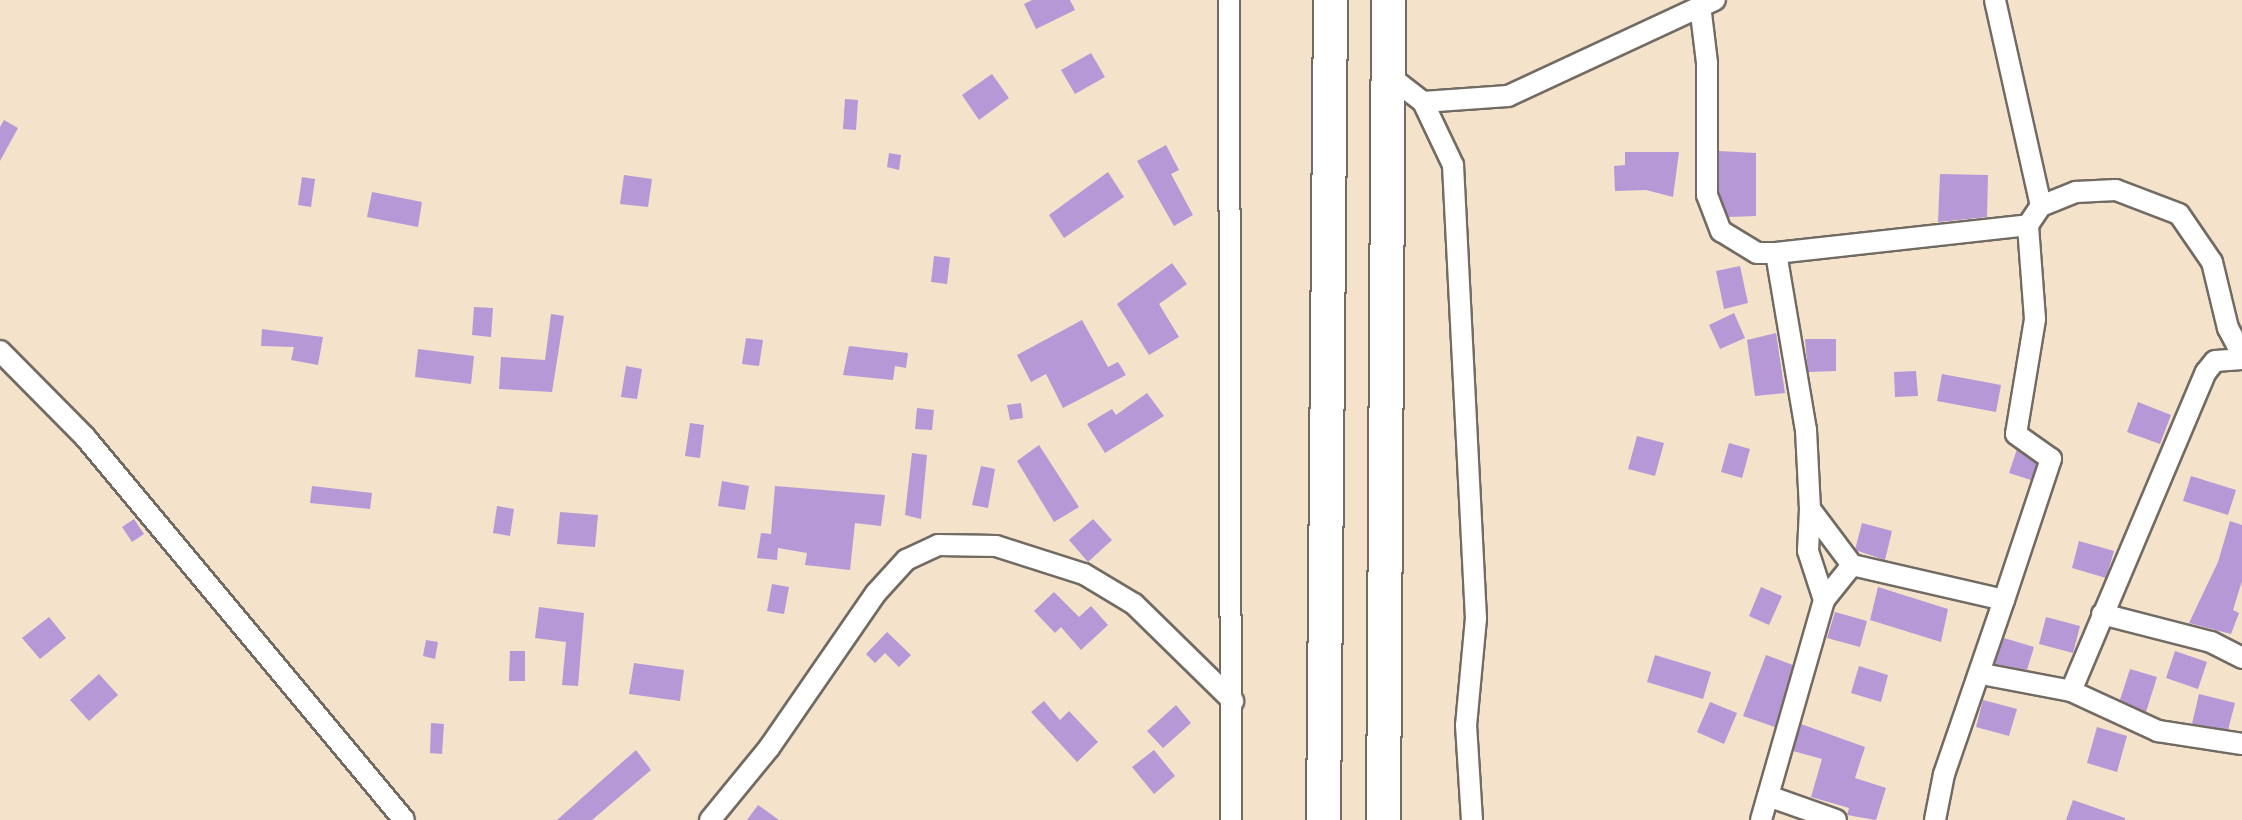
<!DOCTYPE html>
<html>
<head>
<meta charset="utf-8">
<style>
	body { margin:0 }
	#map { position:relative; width:2242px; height:820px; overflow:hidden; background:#f4e2cb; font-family:"Playpen Sans",sans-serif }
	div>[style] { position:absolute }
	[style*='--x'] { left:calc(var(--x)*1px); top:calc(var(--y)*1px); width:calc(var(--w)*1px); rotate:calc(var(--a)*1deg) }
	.building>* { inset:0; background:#b798d6 }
	.roads { filter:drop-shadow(2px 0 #716b63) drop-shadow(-2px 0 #716b63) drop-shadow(0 2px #716b63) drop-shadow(0 -2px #716b63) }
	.street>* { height:20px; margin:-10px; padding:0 10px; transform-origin:10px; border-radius:10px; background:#fff }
	.highway>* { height:33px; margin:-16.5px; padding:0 16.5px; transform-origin:16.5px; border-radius:16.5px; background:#fff }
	span { translate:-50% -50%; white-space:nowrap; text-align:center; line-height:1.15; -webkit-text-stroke:6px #f6f6f2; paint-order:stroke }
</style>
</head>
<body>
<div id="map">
	<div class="building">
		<div style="clip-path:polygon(1032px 0,1070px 0,1075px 10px,1036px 29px,1024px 4px)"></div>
		<div style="clip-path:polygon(1091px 53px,1105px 77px,1075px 94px,1061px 70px)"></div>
		<div style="clip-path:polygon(992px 74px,1009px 98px,979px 120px,962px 95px)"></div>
		<div style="clip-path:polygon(845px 99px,858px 100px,856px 130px,843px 129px)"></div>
		<div style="clip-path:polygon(4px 120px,18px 128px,0 161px,0 127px)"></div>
		<div style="clip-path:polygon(1166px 145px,1179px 170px,1171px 174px,1193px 215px,1174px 226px,1137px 161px)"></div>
		<div style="clip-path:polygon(1719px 151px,1756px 153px,1756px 216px,1728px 217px,1719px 193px)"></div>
		<div style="clip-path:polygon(1625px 152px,1679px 152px,1673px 197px,1646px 190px,1615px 191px,1614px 166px,1625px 165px)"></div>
		<div style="clip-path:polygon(889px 153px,901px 155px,899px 170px,887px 167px)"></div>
		<div style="clip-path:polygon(1108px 172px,1124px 197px,1064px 238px,1049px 215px)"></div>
		<div style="clip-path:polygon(1940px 174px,1988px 175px,1987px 217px,1938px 222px)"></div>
		<div style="clip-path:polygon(624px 175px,652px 179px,648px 207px,620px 204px)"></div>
		<div style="clip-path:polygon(302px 177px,315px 179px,311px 207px,298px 205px)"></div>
		<div style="clip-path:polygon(372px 192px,422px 202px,418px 227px,367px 217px)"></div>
		<div style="clip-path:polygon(934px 256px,950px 258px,947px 284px,931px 282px)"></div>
		<div style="clip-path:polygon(1172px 263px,1187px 284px,1159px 304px,1179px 337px,1149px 355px,1117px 304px)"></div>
		<div style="clip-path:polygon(1740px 266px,1748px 303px,1724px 309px,1716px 271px)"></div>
		<div style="clip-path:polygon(474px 307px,493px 308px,491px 337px,472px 335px)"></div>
		<div style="clip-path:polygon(1734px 313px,1745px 338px,1720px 349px,1709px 325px)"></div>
		<div style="clip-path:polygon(551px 314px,564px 316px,552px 392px,499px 389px,501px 357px,545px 360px)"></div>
		<div style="clip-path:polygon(1082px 320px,1108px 367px,1118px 362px,1126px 375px,1063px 408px,1046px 374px,1031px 382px,1017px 355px)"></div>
		<div style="clip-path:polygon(262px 329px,323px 337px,318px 365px,291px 360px,294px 347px,261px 346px)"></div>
		<div style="clip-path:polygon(1776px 333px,1785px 393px,1755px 396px,1747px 340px)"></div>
		<div style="clip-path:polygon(746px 338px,763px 340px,759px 366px,742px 364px)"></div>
		<div style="clip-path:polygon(1805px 339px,1836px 339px,1836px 371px,1808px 372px)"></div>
		<div style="clip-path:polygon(849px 346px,908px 353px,906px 368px,895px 366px,893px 380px,843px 375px)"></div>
		<div style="clip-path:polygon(418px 349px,474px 356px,471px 384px,415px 377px)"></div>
		<div style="clip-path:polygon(626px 366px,642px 369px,637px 399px,621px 397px)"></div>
		<div style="clip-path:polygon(1916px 371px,1918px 396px,1895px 397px,1894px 372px)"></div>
		<div style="clip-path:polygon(1942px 374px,2001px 385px,1996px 412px,1937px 401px)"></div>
		<div style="clip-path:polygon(1147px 393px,1164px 416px,1105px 453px,1087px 424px,1112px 409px,1116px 415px)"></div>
		<div style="clip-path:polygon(2138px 402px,2171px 415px,2160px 444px,2127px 432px)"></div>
		<div style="clip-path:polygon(1021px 403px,1023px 418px,1010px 420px,1007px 405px)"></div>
		<div style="clip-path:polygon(917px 408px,934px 410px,932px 430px,915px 429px)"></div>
		<div style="clip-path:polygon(690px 423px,704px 425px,700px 458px,685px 456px)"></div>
		<div style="clip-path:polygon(1637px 436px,1664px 443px,1655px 476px,1628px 469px)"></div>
		<div style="clip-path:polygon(1729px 443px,1750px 449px,1742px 478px,1721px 472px)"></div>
		<div style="clip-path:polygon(1039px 445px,1079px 507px,1054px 522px,1017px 461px)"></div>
		<div style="clip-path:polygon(2017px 449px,2037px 464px,2031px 480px,2009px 473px)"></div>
		<div style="clip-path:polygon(912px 453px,927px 455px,921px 519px,905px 515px)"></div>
		<div style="clip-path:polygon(981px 466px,995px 469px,988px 508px,972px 505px)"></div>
		<div style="clip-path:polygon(2191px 476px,2236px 490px,2228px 515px,2183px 501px)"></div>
		<div style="clip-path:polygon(722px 481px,749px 486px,745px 510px,718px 506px)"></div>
		<div style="clip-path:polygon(312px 486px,372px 493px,370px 509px,310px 503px)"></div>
		<div style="clip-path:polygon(775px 486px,885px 495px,881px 526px,855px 523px,850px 570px,805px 565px,807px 553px,778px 548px,777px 560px,757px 558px,761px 533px,771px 534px)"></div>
		<div style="clip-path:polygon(497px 506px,514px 509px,510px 536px,493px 533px)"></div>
		<div style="clip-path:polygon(560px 512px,598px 515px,595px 547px,557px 544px)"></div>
		<div style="clip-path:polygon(134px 519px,144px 534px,132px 542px,122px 527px)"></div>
		<div style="clip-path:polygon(1093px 519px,1112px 540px,1088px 562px,1069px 540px)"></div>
		<div style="clip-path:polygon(2230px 521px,2242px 525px,2242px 581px,2233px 610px,2239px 613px,2231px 634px,2189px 623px,2218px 562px)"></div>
		<div style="clip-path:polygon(1862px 523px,1892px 531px,1885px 560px,1855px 550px)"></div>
		<div style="clip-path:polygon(2079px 541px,2114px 551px,2106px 578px,2072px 568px)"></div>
		<div style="clip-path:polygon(772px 584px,789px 587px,784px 614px,767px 611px)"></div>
		<div style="clip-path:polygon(1761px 587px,1782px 596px,1769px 625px,1749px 616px)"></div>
		<div style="clip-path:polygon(1878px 587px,1948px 609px,1941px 642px,1870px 620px)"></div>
		<div style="clip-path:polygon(1054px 592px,1079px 617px,1091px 606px,1108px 625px,1081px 650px,1061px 627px,1055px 633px,1034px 611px)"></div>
		<div style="clip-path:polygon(539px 607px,584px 613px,578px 686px,562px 685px,566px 642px,535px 638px)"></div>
		<div style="clip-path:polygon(1835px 612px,1867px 621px,1860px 647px,1827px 638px)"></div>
		<div style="clip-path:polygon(49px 617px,66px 638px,40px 659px,22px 638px)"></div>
		<div style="clip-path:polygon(2046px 617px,2080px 626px,2073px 653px,2039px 644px)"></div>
		<div style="clip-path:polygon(887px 632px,911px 655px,899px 667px,885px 653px,875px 663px,866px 654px)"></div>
		<div style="clip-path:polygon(2004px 638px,2034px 647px,2027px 670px,1995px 664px)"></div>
		<div style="clip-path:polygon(426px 640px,438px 642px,435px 659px,423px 656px)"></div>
		<div style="clip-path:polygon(510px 651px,525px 651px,525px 681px,509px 681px)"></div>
		<div style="clip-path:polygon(2175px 651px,2207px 662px,2198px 689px,2166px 678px)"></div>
		<div style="clip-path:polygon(1655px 655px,1711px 672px,1703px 699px,1647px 682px)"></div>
		<div style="clip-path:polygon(1766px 655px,1793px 665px,1775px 727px,1743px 716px)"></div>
		<div style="clip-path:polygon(634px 663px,684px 670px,680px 701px,629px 694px)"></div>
		<div style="clip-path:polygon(1859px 666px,1888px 675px,1881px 702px,1851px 693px)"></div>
		<div style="clip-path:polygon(2130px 669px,2157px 677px,2146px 712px,2120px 700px)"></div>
		<div style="clip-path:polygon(99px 674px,118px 695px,89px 721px,70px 700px)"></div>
		<div style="clip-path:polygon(2199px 694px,2235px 703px,2228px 730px,2192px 724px)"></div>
		<div style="clip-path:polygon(1983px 700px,2017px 709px,2009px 736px,1976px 727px)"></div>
		<div style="clip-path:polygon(1044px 701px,1060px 720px,1069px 711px,1098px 742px,1077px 762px,1031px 712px)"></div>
		<div style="clip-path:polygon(1710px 702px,1737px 713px,1724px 744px,1697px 732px)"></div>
		<div style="clip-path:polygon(1176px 705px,1191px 723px,1163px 748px,1147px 731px)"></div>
		<div style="clip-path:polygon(431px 723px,444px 724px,442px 754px,430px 753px)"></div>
		<div style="clip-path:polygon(1801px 724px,1865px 747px,1855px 778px,1886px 788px,1876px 820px,1847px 815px,1849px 808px,1811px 797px,1822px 759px,1793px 751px)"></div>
		<div style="clip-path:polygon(2097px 727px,2127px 736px,2117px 772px,2087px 763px)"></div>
		<div style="clip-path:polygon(636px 750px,651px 770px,592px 820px,557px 820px)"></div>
		<div style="clip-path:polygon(1154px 750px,1175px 776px,1154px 794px,1132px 767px)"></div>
		<div style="clip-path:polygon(2073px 800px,2125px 818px,2125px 820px,2066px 820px)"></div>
		<div style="clip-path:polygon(758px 805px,779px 820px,747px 820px)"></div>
	</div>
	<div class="roads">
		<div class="street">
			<div style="--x:1229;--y:0;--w:820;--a:89.86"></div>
			<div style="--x:1700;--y:5;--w:58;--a:83.1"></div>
			<div style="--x:1707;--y:63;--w:132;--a:90"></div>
			<div style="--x:1707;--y:195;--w:39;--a:69"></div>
			<div style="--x:1721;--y:231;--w:42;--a:31.4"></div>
			<div style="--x:1757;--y:253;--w:19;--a:0"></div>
			<div style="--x:1776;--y:253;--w:254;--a:-6.3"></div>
			<div style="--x:2028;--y:225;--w:23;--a:-56"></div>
			<div style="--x:2041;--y:206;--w:211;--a:-102.6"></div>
			<div style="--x:1388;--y:75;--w:44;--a:37.6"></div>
			<div style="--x:1423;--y:102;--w:70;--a:64.5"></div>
			<div style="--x:1453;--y:165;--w:454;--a:87.1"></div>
			<div style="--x:1476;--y:618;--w:107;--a:95.3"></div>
			<div style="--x:1466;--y:725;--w:95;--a:86.4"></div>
			<div style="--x:1423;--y:102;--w:85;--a:-4"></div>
			<div style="--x:1508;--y:96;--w:228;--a:-24.9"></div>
			<div style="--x:2041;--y:206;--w:38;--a:-22"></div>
			<div style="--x:2076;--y:192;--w:40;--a:-2.9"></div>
			<div style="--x:2116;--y:190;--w:67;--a:20.9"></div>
			<div style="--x:2179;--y:214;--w:58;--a:55.5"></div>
			<div style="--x:2212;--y:262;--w:68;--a:76.4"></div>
			<div style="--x:2228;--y:328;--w:30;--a:62"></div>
			<div style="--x:1776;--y:253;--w:180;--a:80.4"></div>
			<div style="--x:1806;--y:430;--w:79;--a:87.1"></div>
			<div style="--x:1810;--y:509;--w:70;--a:53.1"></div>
			<div style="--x:1852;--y:565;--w:156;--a:13"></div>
			<div style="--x:2004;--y:600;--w:184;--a:109"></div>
			<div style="--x:1944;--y:774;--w:47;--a:101.1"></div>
			<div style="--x:0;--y:351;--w:121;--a:45.3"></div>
			<div style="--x:85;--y:437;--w:498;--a:50.2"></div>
			<div style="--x:1810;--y:509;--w:42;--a:92.7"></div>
			<div style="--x:1808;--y:551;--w:52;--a:71.9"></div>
			<div style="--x:2004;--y:600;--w:149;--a:-71.6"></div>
			<div style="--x:2051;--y:459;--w:43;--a:-144.5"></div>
			<div style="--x:2016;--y:434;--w:117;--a:-80.6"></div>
			<div style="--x:2035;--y:319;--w:94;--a:-94.3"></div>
			<div style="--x:2102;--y:614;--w:113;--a:14.4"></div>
			<div style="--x:2211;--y:642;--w:35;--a:27"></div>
			<div style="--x:1982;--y:674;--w:91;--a:10.8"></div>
			<div style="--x:2071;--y:691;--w:346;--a:-67.1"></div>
			<div style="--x:2206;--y:372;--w:14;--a:-51"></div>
			<div style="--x:2215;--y:361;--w:27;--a:-4"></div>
			<div style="--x:2071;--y:691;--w:96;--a:24.7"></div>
			<div style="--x:2158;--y:731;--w:85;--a:8.8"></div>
			<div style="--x:1768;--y:796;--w:72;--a:19.4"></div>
			<div style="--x:710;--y:820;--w:93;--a:-50.7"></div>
			<div style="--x:769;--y:748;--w:188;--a:-55.4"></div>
			<div style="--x:876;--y:593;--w:45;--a:-47.7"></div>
			<div style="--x:906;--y:560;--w:35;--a:-25"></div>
			<div style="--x:938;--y:545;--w:58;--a:1"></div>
			<div style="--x:996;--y:546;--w:92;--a:17.7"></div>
			<div style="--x:1084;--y:574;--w:58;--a:31"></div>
			<div style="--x:1134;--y:604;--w:139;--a:44.4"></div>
			<div style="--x:1761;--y:820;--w:229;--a:-74"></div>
			<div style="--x:1824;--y:600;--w:45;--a:-51.3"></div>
		</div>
		<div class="highway">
			<div style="--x:1323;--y:820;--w:820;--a:-89.51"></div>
			<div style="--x:1383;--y:820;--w:820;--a:-89.65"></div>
		</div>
	</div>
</div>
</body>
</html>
